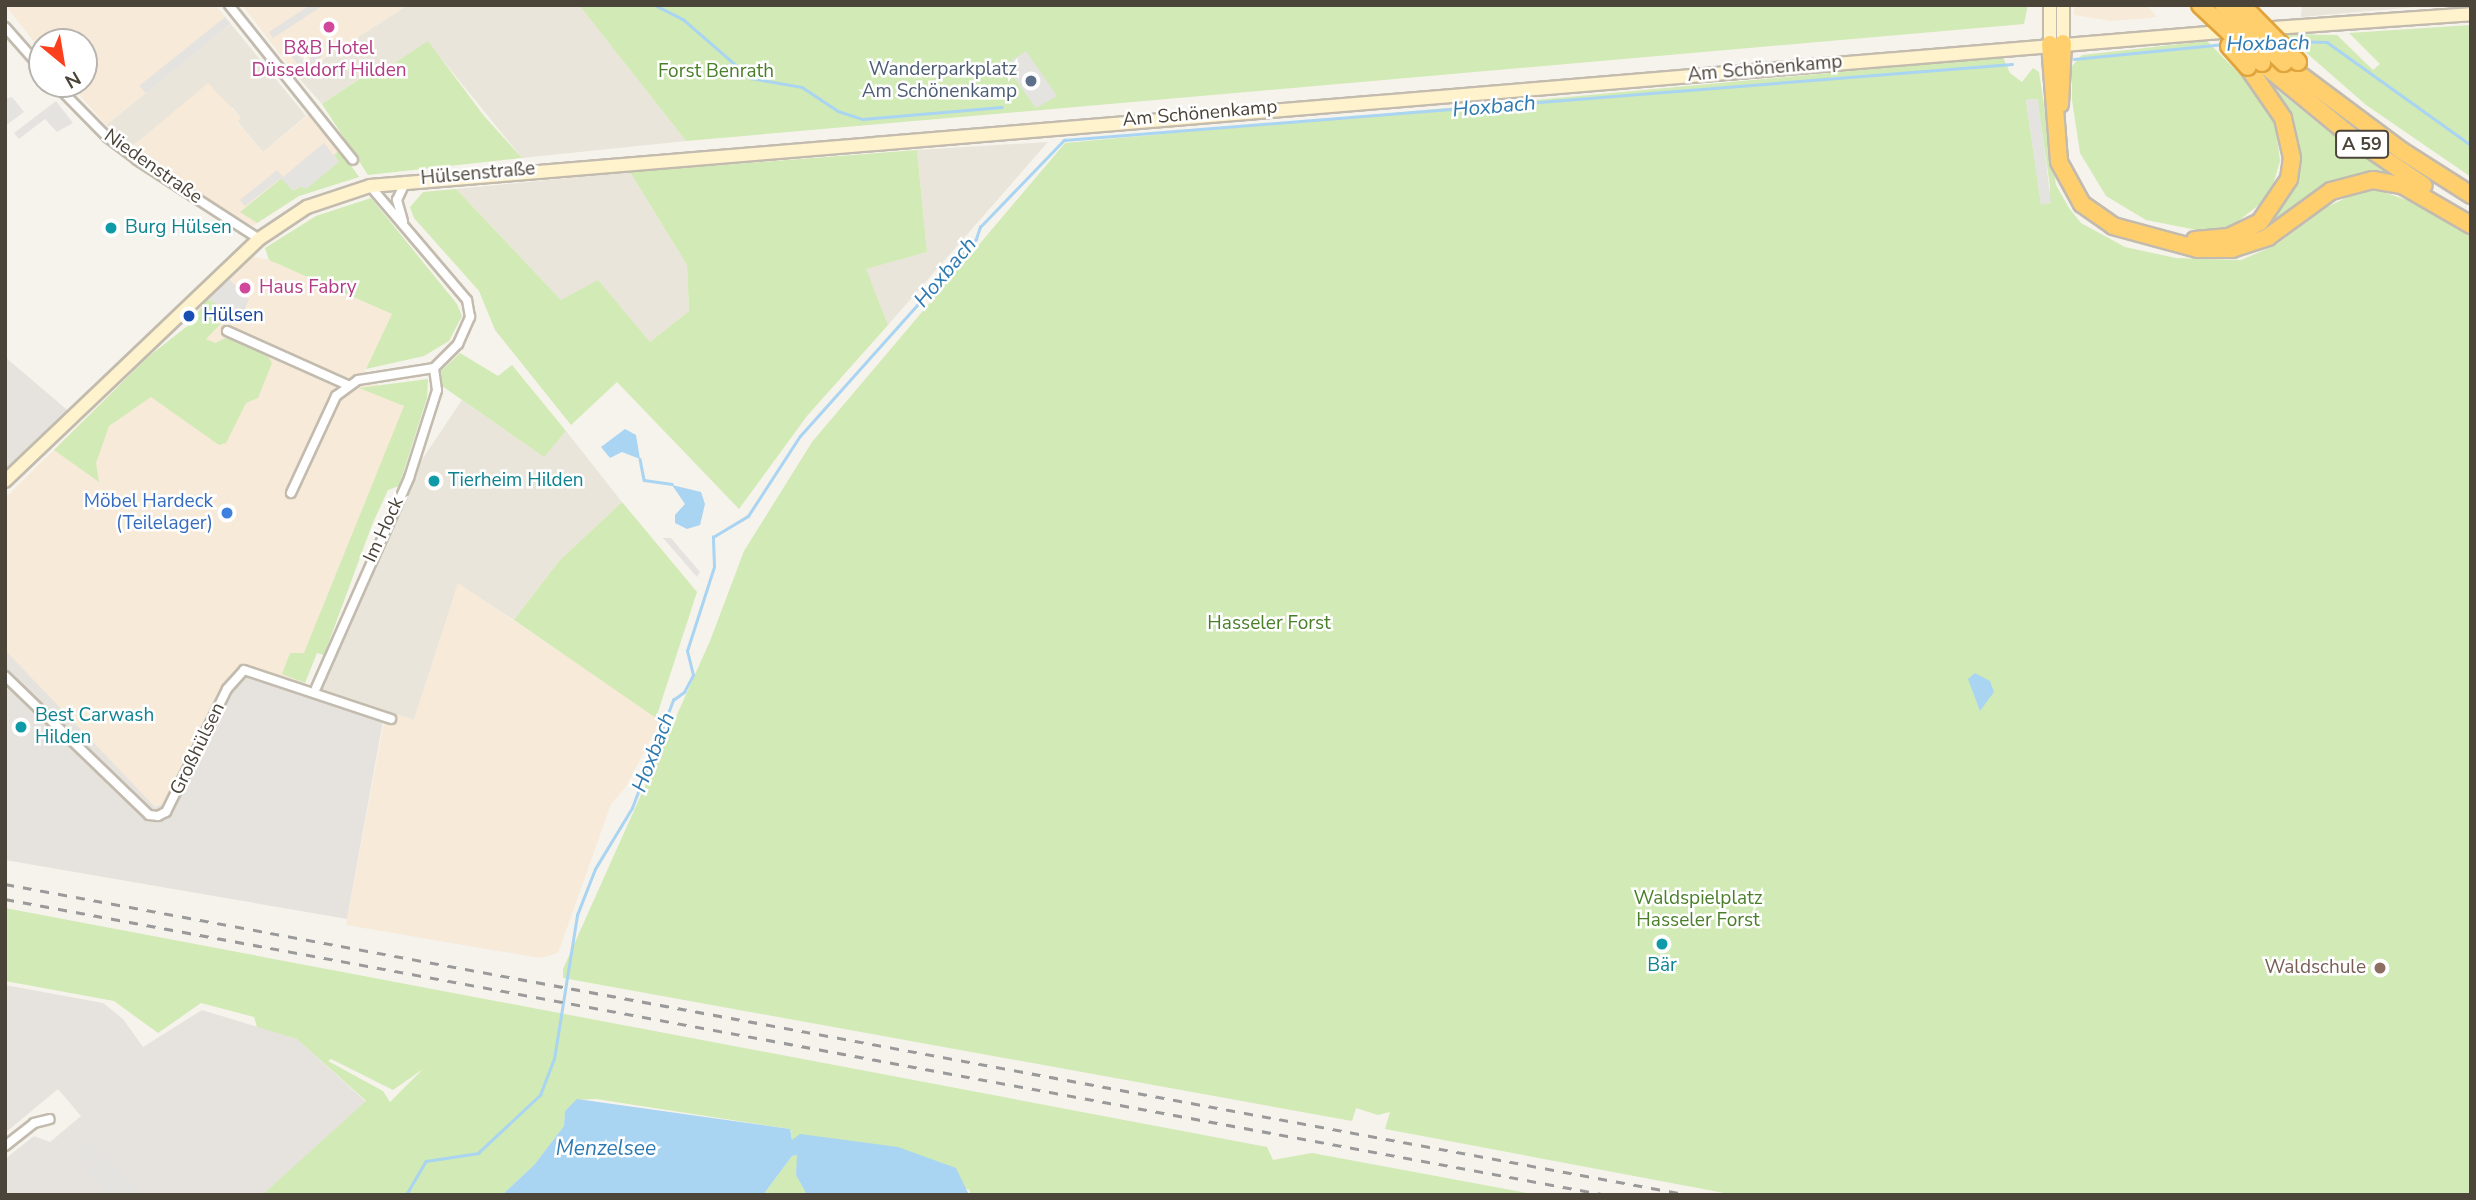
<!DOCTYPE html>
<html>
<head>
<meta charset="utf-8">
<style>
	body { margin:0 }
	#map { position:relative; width:2476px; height:1200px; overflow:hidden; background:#f6f3ec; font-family:"Nunito Sans",sans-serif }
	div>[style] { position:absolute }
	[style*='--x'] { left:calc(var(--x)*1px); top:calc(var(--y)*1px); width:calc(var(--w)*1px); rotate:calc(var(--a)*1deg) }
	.residential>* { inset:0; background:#eae5da }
	.commercial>* { inset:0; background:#f7ead8 }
	.industrial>* { inset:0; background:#e6e2dd }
	.green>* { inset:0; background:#d2eab5 }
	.parking>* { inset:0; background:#e5e3e0 }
	.water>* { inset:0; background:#a9d4f2 }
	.stream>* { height:2.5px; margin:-1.25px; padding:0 1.25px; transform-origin:1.25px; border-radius:1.25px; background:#a9d4f2 }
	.roads { filter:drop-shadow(2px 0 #c2bbae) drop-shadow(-2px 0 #c2bbae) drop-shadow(0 2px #c2bbae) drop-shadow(0 -2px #c2bbae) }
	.minor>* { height:8px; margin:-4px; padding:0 4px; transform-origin:4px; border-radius:4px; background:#fff }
	.secondary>* { height:12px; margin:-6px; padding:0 6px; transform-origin:6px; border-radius:6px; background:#fff3cd }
	.motorway>* { height:16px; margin:-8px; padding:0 8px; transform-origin:8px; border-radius:8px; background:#ffcf6e }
	.rail>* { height:2.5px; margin-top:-1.25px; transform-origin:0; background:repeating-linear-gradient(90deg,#9a9a9a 0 9px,transparent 0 18px) }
	.bridges { filter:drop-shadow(2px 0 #e0a43c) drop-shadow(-2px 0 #e0a43c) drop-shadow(0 2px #e0a43c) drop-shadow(0 -2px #e0a43c) }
	.motorway-bridge>* { height:16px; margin:-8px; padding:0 8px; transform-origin:8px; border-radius:8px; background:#ffcf6e }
	.dots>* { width:19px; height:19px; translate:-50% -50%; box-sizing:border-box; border:4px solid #fff; border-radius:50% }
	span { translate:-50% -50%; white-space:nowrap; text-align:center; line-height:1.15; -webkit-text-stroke:5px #fff; paint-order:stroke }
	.shield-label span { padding:2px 5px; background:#fff; border:2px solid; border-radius:5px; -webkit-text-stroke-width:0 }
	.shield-label { font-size:18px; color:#4b4439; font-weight:700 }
	.hotel-label { font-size:19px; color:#b23c85 }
	.left { translate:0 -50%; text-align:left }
	.street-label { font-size:19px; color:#4b4439 }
	.service-label { font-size:19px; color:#4e5e75 }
	.right { translate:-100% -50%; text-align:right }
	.park-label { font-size:19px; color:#4a7f2a }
	.culture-label { font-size:19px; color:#0d838f }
	.transit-label { font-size:19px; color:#164399 }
	.shop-label { font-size:19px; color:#366cbe }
	.education-label { font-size:19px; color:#785e54 }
	.water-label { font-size:21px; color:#2e7ab2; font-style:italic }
	.frame { position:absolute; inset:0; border:7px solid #4b4439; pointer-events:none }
	.north { position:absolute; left:28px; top:28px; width:70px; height:70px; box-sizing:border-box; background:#fff; border:2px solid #b7b4b0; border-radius:50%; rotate:150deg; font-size:19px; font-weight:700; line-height:28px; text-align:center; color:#4b4439 }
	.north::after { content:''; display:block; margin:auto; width:24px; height:32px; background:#fc3f1d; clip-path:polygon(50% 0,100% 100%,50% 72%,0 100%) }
</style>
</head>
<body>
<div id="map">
	<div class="residential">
		<div style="clip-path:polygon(408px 5px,579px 5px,686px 141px,522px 158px,428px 42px,374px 76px,370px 71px,322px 104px,297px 76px)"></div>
		<div style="clip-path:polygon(2302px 5px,2439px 5px,2301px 17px)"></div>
		<div style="clip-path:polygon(231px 24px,306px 116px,263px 152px,237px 121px,240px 117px,232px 107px,147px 135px,133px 145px,106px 125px)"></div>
		<div style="clip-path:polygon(1048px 142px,888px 325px,865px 269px,927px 252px,917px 150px)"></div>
		<div style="clip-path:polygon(630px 172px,687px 265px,689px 311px,650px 342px,598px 281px,561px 300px,456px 189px)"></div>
		<div style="clip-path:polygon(462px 400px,543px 456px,566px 431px,622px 502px,559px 561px,514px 620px,458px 584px,414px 720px,321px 690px,421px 461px)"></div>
	</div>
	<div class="commercial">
		<div style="clip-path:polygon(5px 5px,215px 5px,231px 24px,106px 125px,70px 84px,84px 84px,84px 42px,42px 42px,42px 52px)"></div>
		<div style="clip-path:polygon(242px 5px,408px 5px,297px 76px)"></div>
		<div style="clip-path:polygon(2074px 5px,2147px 5px,2157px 17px,2112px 21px,2074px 15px)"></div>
		<div style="clip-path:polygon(208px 83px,241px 118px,237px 122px,263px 152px,311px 113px,359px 177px,299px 196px,253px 226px,219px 206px,134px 145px)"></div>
		<div style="clip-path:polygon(248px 256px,269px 260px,392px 314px,364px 373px,412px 414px,298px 683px,242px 665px,228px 680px,165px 803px,154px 807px,5px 650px,5px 498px,148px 357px,190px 324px,192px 316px)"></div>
		<div style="clip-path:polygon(458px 583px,661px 720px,625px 788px,611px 804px,558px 953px,540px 958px,346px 925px,386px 711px,414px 720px)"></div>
	</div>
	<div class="industrial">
		<div style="clip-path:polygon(5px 357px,72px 414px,5px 491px)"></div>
		<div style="clip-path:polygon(5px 650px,155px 807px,165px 803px,228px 680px,242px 665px,298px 683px,383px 721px,347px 919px,5px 860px)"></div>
		<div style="clip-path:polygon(5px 985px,103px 1003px,123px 1019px,143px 1047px,202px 1010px,297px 1039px,366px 1102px,262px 1195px,5px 1195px,5px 1159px,34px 1136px,50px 1142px,81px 1116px,58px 1089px,5px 1133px)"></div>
	</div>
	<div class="green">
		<div style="clip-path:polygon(579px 5px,2028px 5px,2024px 24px,686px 141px)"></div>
		<div style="clip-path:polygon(2471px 25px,2471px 177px,2366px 105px,2285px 34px,2337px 35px,2373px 70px,2380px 64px,2349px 33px)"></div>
		<div style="clip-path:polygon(428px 41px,484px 116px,522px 158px,368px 175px,322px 104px,371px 71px,375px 76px)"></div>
		<div style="clip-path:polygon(2207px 41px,2263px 98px,2276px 129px,2280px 161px,2273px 185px,2260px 204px,2237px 222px,2212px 233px,2146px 220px,2106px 196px,2080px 153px,2072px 100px,2072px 66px,2082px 55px)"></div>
		<div style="clip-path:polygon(evenodd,2003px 57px,2010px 73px,2022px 82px,2033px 68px,2039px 72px,2056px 185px,2069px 208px,2081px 223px,2125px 247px,2176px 258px,2241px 260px,2276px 245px,2327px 207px,2356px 193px,2378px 190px,2412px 202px,2471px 235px,2471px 1195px,1735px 1195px,1385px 1129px,1390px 1112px,1378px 1115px,1356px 1108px,1352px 1121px,563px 978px,563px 969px,710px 641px,744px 551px,812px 442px,1065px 143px,2003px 57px,2037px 99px,2050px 186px,2050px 203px,2041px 204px,2026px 100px,2037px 99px)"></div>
		<div style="clip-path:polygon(2266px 81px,2329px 132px,2393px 178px,2374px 176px,2257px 237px,2246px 234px,2291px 180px)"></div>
		<div style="clip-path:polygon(340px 150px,359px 177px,299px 196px,257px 223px,240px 212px,282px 178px,293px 191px,339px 162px,334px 155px)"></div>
		<div style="clip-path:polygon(917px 150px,927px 252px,866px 269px,888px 325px,807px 416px,739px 509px,617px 382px,571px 425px,495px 330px,479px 291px,414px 218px,410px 207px,423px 192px,456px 189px,561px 300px,598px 280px,650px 342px,689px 311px,687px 265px,630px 172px)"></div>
		<div style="clip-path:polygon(371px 198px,457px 304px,462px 316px,449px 341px,424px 356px,366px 369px,392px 314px,269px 260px,265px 248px,316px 216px)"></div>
		<div style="clip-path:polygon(207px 299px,228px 309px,228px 316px,206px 339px,215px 343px,228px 337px,266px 353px,272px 363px,258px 398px,246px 403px,226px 443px,219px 445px,151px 397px,109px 426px,96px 463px,99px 482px,54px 450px,148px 357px,190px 324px)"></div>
		<div style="clip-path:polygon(460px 353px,498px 376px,512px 365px,566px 431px,544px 457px,442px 386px,441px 371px)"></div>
		<div style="clip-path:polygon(428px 379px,427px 398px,399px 486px,388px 490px,372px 525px,324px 655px,317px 653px,305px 683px,282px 674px,290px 653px,304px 653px,404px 406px,359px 388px)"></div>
		<div style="clip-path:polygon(622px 502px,697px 592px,656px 718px,514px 620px,559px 561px)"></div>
		<div style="clip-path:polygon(evenodd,5px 908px,1267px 1147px,1273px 1160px,1312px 1153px,1538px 1195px,969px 1195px,970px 1190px,792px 1140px,790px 1129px,596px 1099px,577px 1100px,565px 1111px,564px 1126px,534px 1165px,502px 1195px,262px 1195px,366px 1101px,297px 1039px,257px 1027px,254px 1017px,201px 1003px,158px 1033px,114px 1001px,5px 981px,5px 908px,331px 1059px,393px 1090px,423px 1069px,390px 1102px,383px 1091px,328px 1061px,331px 1059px)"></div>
		<div style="clip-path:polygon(798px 1155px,796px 1175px,807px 1195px,763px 1195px,792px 1156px)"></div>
	</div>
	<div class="parking">
		<div style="clip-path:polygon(310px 5px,324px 5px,273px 38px,269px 32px)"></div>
		<div style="clip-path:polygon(225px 17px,231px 24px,146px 93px,139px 86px)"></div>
		<div style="clip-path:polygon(287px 39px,305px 62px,318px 51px,322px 56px,303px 71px,281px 44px)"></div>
		<div style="clip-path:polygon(1026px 51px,1057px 96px,1036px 108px,1005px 65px)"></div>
		<div style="clip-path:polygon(12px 97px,24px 112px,5px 126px,5px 99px)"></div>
		<div style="clip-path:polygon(2038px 99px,2051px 202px,2041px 205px,2026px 100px)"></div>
		<div style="clip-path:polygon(56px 101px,73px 123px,57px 132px,45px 119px,19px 139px,14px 133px)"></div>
		<div style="clip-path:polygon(324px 143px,339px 162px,306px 189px,299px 186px,293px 191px,281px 178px,245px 206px,240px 200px,277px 170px,283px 177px)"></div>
		<div style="clip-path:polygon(228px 278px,249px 299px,242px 316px,207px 299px)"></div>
		<div style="clip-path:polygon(663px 538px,671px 538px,700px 572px,697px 577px)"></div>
		<div style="clip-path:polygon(90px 1138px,141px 1195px,109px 1195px,73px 1153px)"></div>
	</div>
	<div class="water">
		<div style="clip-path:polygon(625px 429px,636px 435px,640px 459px,622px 452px,610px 458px,601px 447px)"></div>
		<div style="clip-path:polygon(672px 485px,701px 492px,705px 504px,700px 525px,687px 529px,675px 523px,675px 515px,685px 504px)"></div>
		<div style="clip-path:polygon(1975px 673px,1990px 681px,1994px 692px,1980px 711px,1968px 679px)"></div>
		<div style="clip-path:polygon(577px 1099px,790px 1129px,792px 1140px,800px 1134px,898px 1147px,956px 1168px,969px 1195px,807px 1195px,796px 1175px,797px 1155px,792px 1156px,763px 1195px,502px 1195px,534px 1165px,564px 1126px,565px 1111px)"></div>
	</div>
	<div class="stream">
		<div style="--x:655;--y:5;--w:33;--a:27"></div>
		<div style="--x:684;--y:20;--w:89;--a:40.9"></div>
		<div style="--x:751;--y:78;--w:52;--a:10"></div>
		<div style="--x:802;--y:87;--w:43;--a:33.7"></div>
		<div style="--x:838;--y:111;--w:25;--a:18"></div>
		<div style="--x:862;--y:119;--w:140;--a:-4.9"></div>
		<div style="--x:2287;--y:41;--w:40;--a:1.4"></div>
		<div style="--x:2327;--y:42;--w:177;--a:35.6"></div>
		<div style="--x:2074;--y:59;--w:151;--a:-5.7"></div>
		<div style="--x:640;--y:459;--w:21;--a:79"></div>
		<div style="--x:644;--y:480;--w:28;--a:8"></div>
		<div style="--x:406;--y:1195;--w:39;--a:-60"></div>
		<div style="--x:426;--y:1161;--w:53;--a:-8.7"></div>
		<div style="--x:478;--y:1153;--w:85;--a:-43.1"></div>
		<div style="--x:540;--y:1095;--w:39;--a:-69"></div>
		<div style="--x:554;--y:1059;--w:146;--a:-80.9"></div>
		<div style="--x:577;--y:915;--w:49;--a:-68.6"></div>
		<div style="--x:595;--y:869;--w:71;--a:-58.8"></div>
		<div style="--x:632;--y:808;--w:116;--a:-69.2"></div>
		<div style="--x:673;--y:700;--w:14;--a:-36"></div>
		<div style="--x:684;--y:692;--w:19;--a:-62"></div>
		<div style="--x:693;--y:675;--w:25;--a:-104"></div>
		<div style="--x:687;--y:651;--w:88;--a:-72.2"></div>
		<div style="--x:714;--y:567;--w:30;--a:-92"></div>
		<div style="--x:713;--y:537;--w:41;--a:-31"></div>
		<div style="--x:748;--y:516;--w:95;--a:-57"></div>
		<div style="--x:800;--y:436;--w:264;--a:-48.2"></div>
		<div style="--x:976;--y:239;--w:13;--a:-72"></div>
		<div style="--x:980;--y:227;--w:121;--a:-46"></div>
		<div style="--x:1064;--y:140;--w:951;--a:-4.58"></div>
	</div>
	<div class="roads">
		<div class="minor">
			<div style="--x:229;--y:5;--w:198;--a:51.3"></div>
			<div style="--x:5;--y:27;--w:56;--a:48.6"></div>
			<div style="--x:55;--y:84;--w:74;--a:45.5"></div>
			<div style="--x:107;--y:137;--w:38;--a:37"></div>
			<div style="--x:137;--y:160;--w:145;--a:32.9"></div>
			<div style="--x:403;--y:221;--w:22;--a:-106"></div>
			<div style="--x:397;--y:200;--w:21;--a:-65"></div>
			<div style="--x:227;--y:331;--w:133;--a:24.1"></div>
			<div style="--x:291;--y:493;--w:107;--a:-65.1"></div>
			<div style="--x:336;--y:396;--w:27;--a:-36"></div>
			<div style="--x:358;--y:380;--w:77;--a:-9"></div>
			<div style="--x:434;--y:368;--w:34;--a:-45"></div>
			<div style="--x:458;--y:344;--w:30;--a:-66"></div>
			<div style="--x:470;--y:317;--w:17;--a:-100"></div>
			<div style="--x:467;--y:300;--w:150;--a:-130.4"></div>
			<div style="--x:5;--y:676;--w:200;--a:44"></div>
			<div style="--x:149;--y:815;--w:9;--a:6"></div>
			<div style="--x:158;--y:816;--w:9;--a:-27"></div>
			<div style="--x:166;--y:812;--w:137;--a:-63.6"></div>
			<div style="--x:227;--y:689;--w:25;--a:-48"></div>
			<div style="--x:244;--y:670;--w:155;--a:18.4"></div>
			<div style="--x:316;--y:688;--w:230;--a:-66.1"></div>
			<div style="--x:409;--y:478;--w:92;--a:-72.3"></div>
			<div style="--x:437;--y:390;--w:22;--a:-98"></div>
			<div style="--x:5;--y:1146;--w:37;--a:-38"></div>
			<div style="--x:34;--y:1123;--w:16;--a:-14"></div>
		</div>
		<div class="secondary">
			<div style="--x:2063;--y:5;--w:38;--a:90"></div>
			<div style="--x:2258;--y:29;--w:214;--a:-4"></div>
			<div style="--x:2050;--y:44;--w:39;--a:-90"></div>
			<div style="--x:5;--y:481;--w:351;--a:-43.6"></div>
			<div style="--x:259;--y:239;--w:58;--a:-33.7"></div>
			<div style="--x:307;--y:207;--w:66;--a:-18.4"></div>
			<div style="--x:370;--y:186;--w:1869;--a:-4.76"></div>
		</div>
		<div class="motorway">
			<div style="--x:2050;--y:44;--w:118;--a:85.6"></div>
			<div style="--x:2059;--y:162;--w:48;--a:61.3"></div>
			<div style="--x:2082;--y:204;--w:38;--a:35"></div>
			<div style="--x:2113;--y:226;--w:88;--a:15.1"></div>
			<div style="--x:2198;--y:249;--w:34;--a:0"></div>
			<div style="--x:2232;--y:249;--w:38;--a:-18"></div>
			<div style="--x:2268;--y:237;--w:78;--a:-36.1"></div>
			<div style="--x:2331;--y:191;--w:43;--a:-14.7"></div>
			<div style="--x:2373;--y:180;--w:29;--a:10"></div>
			<div style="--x:2402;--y:185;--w:80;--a:30.1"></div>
			<div style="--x:2262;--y:63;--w:115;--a:39.4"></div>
			<div style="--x:2351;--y:136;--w:88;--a:34.4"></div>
			<div style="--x:2284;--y:63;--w:147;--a:36.7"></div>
			<div style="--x:2402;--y:151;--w:82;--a:32.5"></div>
			<div style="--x:2060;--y:104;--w:61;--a:-87.2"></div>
			<div style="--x:2195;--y:240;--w:34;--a:-5"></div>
			<div style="--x:2229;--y:237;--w:34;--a:-26"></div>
			<div style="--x:2260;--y:222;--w:52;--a:-56"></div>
			<div style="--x:2289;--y:179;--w:21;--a:-82"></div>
			<div style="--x:2292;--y:158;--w:41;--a:-102.7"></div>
			<div style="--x:2283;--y:118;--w:62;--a:-124.5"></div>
		</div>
	</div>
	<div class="rail">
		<div style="--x:5;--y:884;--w:1713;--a:10.46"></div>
		<div style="--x:5;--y:899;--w:1629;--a:10.47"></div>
	</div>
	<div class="bridges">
		<div class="motorway-bridge">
			<div style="--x:2200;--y:5;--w:85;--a:43.1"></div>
			<div style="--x:2223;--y:5;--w:84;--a:43.6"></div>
			<div style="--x:2242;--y:5;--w:80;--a:45.5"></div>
			<div style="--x:2229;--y:46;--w:28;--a:48"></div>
		</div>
	</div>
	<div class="dots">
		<div style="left:329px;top:27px;background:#d1479c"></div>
		<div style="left:1031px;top:81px;background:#5c6f8a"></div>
		<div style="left:111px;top:228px;background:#0f9aa8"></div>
		<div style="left:245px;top:288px;background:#d1479c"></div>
		<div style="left:189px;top:316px;background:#1a4fb4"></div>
		<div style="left:434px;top:481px;background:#0f9aa8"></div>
		<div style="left:227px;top:513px;background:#3f7fe0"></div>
		<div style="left:21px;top:727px;background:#0f9aa8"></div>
		<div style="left:1662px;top:944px;background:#0f9aa8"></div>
		<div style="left:2380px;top:968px;background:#8d6e63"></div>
	</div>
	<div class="shield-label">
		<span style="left:2362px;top:144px">A 59</span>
	</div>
	<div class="hotel-label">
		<span style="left:329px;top:60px">B&amp;B Hotel<br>Düsseldorf Hilden</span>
		<span class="left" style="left:259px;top:288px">Haus Fabry</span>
	</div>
	<div class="street-label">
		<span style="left:1765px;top:69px;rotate:-5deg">Am Schönenkamp</span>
		<span style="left:1200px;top:114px;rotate:-5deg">Am Schönenkamp</span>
		<span style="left:153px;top:167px;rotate:35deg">Niedenstraße</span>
		<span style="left:478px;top:174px;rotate:-5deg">Hülsenstraße</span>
		<span style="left:384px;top:530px;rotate:-65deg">Im Hock</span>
		<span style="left:198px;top:749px;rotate:-64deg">Großhülsen</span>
	</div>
	<div class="service-label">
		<span class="right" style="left:1017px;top:81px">Wanderparkplatz<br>Am Schönenkamp</span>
	</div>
	<div class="park-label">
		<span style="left:716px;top:72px">Forst Benrath</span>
		<span style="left:1269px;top:624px">Hasseler Forst</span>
		<span style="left:1698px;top:910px">Waldspielplatz<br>Hasseler Forst</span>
	</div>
	<div class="culture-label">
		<span class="left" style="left:125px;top:228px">Burg Hülsen</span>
		<span class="left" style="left:448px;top:481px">Tierheim Hilden</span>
		<span class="left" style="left:35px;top:727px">Best Carwash<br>Hilden</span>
		<span style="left:1662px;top:966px">Bär</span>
	</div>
	<div class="transit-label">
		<span class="left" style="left:203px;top:316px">Hülsen</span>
	</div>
	<div class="shop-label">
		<span class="right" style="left:213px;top:513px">Möbel Hardeck<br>(Teilelager)</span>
	</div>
	<div class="education-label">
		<span class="right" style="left:2366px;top:968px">Waldschule</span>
	</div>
	<div class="water-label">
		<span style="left:2268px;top:43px;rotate:-1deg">Hoxbach</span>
		<span style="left:1494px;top:106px;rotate:-5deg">Hoxbach</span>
		<span style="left:945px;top:272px;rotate:-50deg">Hoxbach</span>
		<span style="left:653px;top:752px;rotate:-69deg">Hoxbach</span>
		<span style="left:606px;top:1148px">Menzelsee</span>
	</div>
	<div class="frame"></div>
	<div class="north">N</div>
</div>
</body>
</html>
